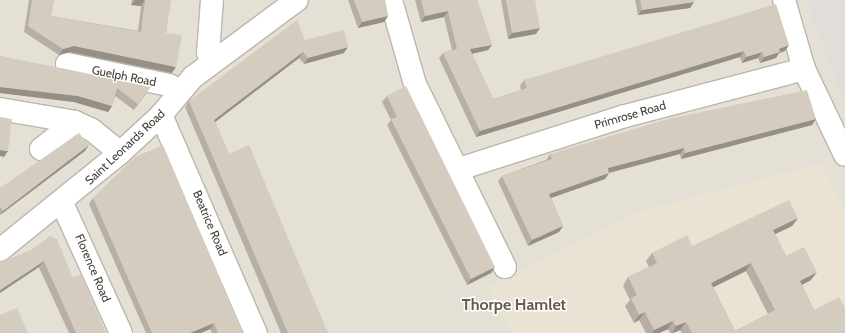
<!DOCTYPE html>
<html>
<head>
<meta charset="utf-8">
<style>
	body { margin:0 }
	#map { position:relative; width:845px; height:333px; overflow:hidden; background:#f2eee7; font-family:Cabin,sans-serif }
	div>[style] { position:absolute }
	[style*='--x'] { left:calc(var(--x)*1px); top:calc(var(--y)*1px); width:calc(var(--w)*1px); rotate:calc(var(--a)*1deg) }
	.residential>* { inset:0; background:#e5e0d5 }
	.industrial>* { inset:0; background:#e1ddd8 }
	.education>* { inset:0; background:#eae2d2 }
	.roads { filter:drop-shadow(1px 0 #bcb5aa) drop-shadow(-1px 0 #bcb5aa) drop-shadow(0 1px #bcb5aa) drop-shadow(0 -1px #bcb5aa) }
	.minor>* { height:22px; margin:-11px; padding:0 11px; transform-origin:11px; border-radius:11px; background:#fff }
	.wall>* { inset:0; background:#b7afa5 }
	.shaded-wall>* { inset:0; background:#958f86 }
	.building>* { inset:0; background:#d5ccc0 }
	span { translate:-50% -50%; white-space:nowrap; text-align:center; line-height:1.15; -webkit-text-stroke:3px #fff; paint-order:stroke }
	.street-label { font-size:12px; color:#443e36 }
	.district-label { font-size:16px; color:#665c4f; font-weight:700 }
</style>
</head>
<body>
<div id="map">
	<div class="residential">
		<div style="clip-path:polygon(0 0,805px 0,845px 107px,845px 333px,0 333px)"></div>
	</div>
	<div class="industrial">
		<div style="clip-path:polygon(805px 0,845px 0,845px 107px)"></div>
	</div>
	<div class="education">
		<div style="clip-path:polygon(821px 163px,845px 210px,845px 333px,511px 333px,487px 286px,638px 212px)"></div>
	</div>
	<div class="roads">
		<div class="minor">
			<div style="--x:212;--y:0;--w:53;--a:94.3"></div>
			<div style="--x:208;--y:53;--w:9;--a:58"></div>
			<div style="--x:391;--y:0;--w:87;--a:74.1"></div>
			<div style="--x:415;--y:84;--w:204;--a:63.8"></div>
			<div style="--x:784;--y:0;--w:72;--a:73.8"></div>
			<div style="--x:804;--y:69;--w:95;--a:64.5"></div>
			<div style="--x:67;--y:64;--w:104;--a:11.6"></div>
			<div style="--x:169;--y:85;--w:12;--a:31"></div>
			<div style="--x:0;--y:109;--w:76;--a:9.8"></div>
			<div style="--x:75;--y:122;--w:19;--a:25"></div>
			<div style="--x:92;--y:130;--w:36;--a:39"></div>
			<div style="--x:161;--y:115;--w:238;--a:66.5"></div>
			<div style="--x:41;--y:149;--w:43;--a:-38.5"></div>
			<div style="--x:459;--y:169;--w:174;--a:-17.7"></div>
			<div style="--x:625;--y:116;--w:185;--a:-14.7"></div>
			<div style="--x:62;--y:203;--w:143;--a:65.6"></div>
			<div style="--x:0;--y:250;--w:154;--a:-38.9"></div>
			<div style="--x:120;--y:153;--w:56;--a:-42.8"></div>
			<div style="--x:161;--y:115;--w:50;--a:-49.9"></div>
			<div style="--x:193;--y:77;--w:129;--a:-36.5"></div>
		</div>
	</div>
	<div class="wall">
		<div style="clip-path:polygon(29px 0,54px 0,51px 16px,138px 31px,141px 6px,131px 5px,132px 0,168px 0,166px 33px,172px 73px,70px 52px,59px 55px,24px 32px)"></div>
		<div style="clip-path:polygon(348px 0,385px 0,388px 16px,384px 22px,358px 28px)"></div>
		<div style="clip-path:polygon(415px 0,477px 0,492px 45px,488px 50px,472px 54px,493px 99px,521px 90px,520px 86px,524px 80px,789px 45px,785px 51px,779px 53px,776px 58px,760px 63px,758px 58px,742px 63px,740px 57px,476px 137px,439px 58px,443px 53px,452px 50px,444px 17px,421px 22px)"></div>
		<div style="clip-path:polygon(501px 0,535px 0,536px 34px,508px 39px)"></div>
		<div style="clip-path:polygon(635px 0,694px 0,694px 2px,690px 8px,638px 15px)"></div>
		<div style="clip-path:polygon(305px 40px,344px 53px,304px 64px,299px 58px,215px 122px,229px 154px,328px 333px,281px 333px,185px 107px,189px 101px)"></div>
		<div style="clip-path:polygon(0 56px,147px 93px,134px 110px,115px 96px,112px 106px,108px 112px,74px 102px,0 93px)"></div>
		<div style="clip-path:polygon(387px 96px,491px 273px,467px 285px,387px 125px,391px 120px,382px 102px)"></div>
		<div style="clip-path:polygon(816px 119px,812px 125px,681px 159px,680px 154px,609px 173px,605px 179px,551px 198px,563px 226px,559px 232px,528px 246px,498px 181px,502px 176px,546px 160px,550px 154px)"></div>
		<div style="clip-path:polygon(85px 151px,0 215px,0 188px)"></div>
		<div style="clip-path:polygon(93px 198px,243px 333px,212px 333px,210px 329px,201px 333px,146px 333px,89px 204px)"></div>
		<div style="clip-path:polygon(evenodd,798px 218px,792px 226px,775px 234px,786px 256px,811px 280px,802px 285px,814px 310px,845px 333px,682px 333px,680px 330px,673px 333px,670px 333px,668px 329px,659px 333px,646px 333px,639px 320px,634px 323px,625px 306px,630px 300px,623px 286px,628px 277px,649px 267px,646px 261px,652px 253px,692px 246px,798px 218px,746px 271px,768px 314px,735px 331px,713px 287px,746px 271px)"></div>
		<div style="clip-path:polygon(31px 250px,73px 278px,106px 333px,69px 333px)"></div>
	</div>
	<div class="shaded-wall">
		<div style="clip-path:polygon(135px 0,145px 0,141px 6px,131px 5px)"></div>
		<div style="clip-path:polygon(694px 2px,690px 8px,638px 15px,642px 10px)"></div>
		<div style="clip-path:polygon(448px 11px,444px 17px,421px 22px,425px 16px)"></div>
		<div style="clip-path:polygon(388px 16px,384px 22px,358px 28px,362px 22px)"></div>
		<div style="clip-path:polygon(540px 28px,536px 34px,508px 39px,512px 33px)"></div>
		<div style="clip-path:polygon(492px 45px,488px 50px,466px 55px,470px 49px)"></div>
		<div style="clip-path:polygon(789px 45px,785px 51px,779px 53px,776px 58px,760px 63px,764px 57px,779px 49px)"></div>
		<div style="clip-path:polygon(74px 46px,176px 67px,172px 73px,70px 52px,59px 55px,63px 49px)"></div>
		<div style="clip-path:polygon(348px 47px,344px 53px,304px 64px,308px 58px)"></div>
		<div style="clip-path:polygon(744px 51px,740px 57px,476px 137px,480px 131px)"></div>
		<div style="clip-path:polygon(303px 52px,299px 58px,210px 126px,214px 120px)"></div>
		<div style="clip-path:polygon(762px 52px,758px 58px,742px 63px,746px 57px)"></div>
		<div style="clip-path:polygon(0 87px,78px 96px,112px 106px,108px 112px,74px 102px,0 93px)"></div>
		<div style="clip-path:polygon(816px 119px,812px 125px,681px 159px,685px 153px)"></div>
		<div style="clip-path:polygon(89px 145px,85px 151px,0 215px,3px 211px)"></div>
		<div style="clip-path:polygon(684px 148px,680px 154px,604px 174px,608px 168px)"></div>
		<div style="clip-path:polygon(0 150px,8px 151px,4px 157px,0 156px)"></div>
		<div style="clip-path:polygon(609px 173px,605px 179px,545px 200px,549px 194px)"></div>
		<div style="clip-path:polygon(798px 218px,792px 226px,767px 238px,773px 230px)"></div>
		<div style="clip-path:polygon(563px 226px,559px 232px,528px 246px,532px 240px)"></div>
		<div style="clip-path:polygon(44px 261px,39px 267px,0 293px,0 290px)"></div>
		<div style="clip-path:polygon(751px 263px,746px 271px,706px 291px,711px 283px)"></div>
		<div style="clip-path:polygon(495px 267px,491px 273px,467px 285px,471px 279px)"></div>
		<div style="clip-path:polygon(817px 272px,811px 280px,794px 289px,800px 281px)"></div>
		<div style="clip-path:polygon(645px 312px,639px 320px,634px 323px,639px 315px)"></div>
		<div style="clip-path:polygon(673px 321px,668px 329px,659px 333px,652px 333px,654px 330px)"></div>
		<div style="clip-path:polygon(686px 322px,680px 330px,673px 333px,672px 333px,676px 326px)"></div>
		<div style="clip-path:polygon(214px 323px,210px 329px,201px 333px,190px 333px)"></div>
	</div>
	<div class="building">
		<div style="clip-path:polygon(32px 0,54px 0,51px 16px,141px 32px,145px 0,142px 0,171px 0,166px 33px,182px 35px,176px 67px,74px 46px,63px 49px,28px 26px)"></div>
		<div style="clip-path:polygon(354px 0,385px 0,388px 16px,362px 22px)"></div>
		<div style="clip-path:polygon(421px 0,477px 0,492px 45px,470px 49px,493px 99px,527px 88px,524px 80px,776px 4px,789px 45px,779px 49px,780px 52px,764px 57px,762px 52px,746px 57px,744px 51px,480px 131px,443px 53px,457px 49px,448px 11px,425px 16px)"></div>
		<div style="clip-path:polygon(506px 0,535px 0,540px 28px,512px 33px)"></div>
		<div style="clip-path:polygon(640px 0,694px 0,694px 2px,642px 10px)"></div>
		<div style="clip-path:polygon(297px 20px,305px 40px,344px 30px,348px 47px,308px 58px,303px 52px,214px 120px,229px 154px,249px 145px,328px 333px,288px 333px,189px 101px)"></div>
		<div style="clip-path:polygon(0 56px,66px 69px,151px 87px,138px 104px,117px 88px,112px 106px,78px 96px,0 87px)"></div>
		<div style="clip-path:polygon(406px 86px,495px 267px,471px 279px,391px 119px,397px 117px,387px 96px)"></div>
		<div style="clip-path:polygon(807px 90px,816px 119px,685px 153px,684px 148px,608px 168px,609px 173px,549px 194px,563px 226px,532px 240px,502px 176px,552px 159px,550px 154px,668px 119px)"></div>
		<div style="clip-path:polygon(0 117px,12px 119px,8px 151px,0 150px)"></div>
		<div style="clip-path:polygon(79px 133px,89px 145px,3px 211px,0 207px,0 188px)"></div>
		<div style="clip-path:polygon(163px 145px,243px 333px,218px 333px,214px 323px,190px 333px,152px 333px,93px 198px,135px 157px)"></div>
		<div style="clip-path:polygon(evenodd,789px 200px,798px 218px,773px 230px,786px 256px,804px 247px,817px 272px,800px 281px,814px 310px,839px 297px,845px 308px,845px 333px,692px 333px,686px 322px,676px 326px,673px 321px,654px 330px,645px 312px,639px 315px,631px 298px,637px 295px,628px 277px,657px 263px,652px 253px,687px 235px,692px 246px,789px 200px,751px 263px,775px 310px,735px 331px,711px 283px,751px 263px)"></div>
		<div style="clip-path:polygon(50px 236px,57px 239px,73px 278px,81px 274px,106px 333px,76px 333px,44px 261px,0 290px,0 262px,31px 250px)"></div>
		<div style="clip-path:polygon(17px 308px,28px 333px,0 333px,0 315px)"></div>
	</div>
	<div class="street-label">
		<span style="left:124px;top:76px;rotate:11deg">Guelph Road</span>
		<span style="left:630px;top:115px;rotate:-16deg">Primrose Road</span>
		<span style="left:125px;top:147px;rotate:-43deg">Saint Leonards Road</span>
		<span style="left:210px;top:223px;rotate:67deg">Beatrice Road</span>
		<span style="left:93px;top:268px;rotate:67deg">Florence Road</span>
	</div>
	<div class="district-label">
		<span style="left:514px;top:305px">Thorpe Hamlet</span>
	</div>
</div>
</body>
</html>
